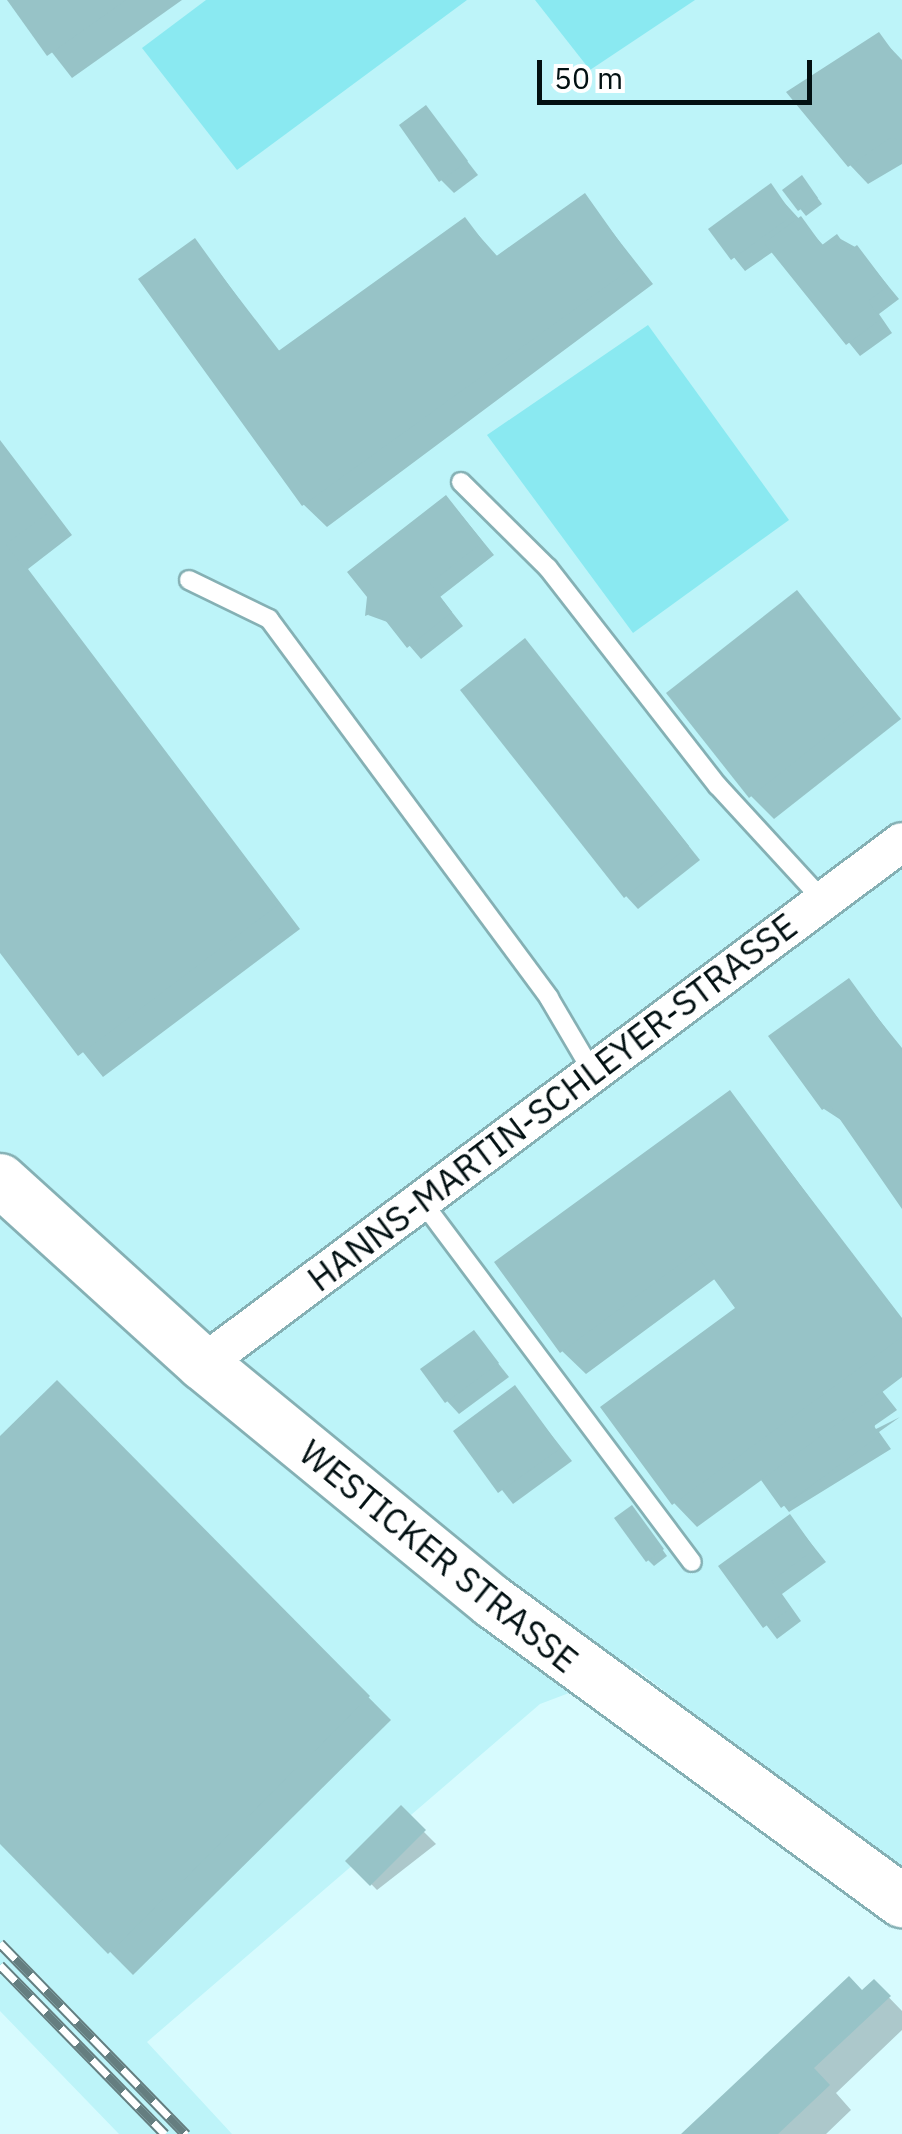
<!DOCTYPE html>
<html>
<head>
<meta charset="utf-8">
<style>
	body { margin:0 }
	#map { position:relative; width:902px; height:2134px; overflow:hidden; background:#d7fbfe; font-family:"IBM Plex Sans",sans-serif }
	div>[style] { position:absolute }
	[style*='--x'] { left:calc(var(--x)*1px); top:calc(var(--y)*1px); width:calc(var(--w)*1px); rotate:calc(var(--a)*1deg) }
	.built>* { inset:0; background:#bdf4f9 }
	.green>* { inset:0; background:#8ae9f1 }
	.shadow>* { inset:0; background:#0003 }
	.building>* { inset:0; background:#97c3c7 }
	.roads { filter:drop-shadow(2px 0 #85b0b4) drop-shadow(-2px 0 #85b0b4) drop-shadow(0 2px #85b0b4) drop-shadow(0 -2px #85b0b4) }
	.service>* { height:18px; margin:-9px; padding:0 9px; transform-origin:9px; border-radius:9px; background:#fff }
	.minor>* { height:38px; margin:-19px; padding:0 19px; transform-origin:19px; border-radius:19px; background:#fff }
	.secondary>* { height:52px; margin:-26px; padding:0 26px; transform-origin:26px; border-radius:26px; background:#fff }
	.rail>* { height:11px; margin-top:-5.5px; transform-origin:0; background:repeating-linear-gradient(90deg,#fff 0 22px,#657e80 0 44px); box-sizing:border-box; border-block:2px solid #657e80 }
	span { translate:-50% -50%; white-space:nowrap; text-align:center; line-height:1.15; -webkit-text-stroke:8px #fff; paint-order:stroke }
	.street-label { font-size:35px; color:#021012 }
	.scale { position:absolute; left:537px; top:60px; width:275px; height:45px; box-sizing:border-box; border:5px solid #021012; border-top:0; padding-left:12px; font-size:30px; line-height:35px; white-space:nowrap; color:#021012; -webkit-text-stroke:8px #fff; paint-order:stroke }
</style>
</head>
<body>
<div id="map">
	<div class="built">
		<div style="clip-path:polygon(0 0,902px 0,902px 1879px,635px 1668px,540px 1704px,147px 2042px,232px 2134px,119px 2134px,0 2011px)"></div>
	</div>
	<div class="green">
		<div style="clip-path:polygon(206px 0,467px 0,237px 170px,142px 48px)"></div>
		<div style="clip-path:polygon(535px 0,695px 0,590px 70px)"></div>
		<div style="clip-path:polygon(648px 325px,789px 520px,633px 633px,487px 435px)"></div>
	</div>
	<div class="shadow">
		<div style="clip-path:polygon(11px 0,182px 0,72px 78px)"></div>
		<div style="clip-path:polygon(879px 36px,902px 60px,902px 164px,868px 184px,850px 165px)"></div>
		<div style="clip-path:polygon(426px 108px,478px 175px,454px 193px,441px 180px)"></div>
		<div style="clip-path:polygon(807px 184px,822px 204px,806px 216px,785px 190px)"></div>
		<div style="clip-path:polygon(770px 187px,824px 246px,837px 237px,857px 248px,899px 299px,879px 314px,892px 333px,860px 356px,774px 251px,745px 271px,712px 230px)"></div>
		<div style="clip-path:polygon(584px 196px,653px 284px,327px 527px,303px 504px,195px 241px,281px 353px,465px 220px,498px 257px)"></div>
		<div style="clip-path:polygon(0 440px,72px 535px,28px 569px,300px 929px,103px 1077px,0 949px)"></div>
		<div style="clip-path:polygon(458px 511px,494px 555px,440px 597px,463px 626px,421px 659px,390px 623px,368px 615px)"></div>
		<div style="clip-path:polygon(797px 593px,901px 719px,774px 819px,751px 796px)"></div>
		<div style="clip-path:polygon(525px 641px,700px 860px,638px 909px,626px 896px)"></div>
		<div style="clip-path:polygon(848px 981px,902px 1048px,902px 1205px,847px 1124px,824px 1109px)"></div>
		<div style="clip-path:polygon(730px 1093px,902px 1318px,902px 1377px,881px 1393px,874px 1430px,900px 1417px,879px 1432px,891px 1449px,789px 1512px,763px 1479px,697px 1527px,674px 1503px,739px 1309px,716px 1278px,586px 1374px,562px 1351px)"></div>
		<div style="clip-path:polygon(474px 1333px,509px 1377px,459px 1414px,447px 1401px)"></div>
		<div style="clip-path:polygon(57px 1383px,391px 1720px,133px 1975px,0 1841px,0 1440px)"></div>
		<div style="clip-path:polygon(515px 1389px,572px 1461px,513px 1504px,457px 1432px)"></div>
		<div style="clip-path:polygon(637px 1514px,667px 1556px,654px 1566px,648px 1560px)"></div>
		<div style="clip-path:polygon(790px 1517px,826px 1562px,782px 1594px,801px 1621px,777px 1639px,722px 1567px)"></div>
		<div style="clip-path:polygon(401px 1809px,436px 1844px,377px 1890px,349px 1861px)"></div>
		<div style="clip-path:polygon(874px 1982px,902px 2011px,902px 2030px,836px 2093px,851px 2110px,826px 2134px,686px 2134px)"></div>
	</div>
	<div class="building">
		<div style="clip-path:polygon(7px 0,126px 0,47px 56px)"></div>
		<div style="clip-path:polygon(879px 32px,902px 64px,902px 140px,890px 138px,848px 167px,786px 92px)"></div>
		<div style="clip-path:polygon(426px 105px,468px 161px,439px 182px,399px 125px)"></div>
		<div style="clip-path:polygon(802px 175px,818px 198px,798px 211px,782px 190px)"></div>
		<div style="clip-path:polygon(771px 183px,793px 215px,731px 260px,708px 229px)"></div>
		<div style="clip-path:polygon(585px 193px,636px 265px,302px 506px,138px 279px,195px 238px,277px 352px,465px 217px,495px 257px)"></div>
		<div style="clip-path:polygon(801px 216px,822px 245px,837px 234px,849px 251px,857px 245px,888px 286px,868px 301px,881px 319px,846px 345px,764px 243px)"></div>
		<div style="clip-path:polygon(0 443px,51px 511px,6px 544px,278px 905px,78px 1056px,0 953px)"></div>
		<div style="clip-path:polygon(446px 495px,483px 542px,430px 583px,452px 612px,407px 648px,378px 611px,365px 616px,367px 597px,347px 572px)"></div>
		<div style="clip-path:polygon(797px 590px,880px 694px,749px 798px,666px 693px)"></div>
		<div style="clip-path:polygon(525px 638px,689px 846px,624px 898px,460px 690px)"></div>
		<div style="clip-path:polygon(849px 978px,902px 1051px,902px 1209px,830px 1105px,822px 1110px,768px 1036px)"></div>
		<div style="clip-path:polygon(730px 1090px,902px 1323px,902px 1337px,672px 1505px,600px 1407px,735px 1308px,695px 1253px,560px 1353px,494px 1262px)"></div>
		<div style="clip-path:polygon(474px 1330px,499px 1363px,445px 1403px,420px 1369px)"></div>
		<div style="clip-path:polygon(57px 1380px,370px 1696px,108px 1954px,0 1844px,0 1436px)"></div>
		<div style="clip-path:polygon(515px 1385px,561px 1448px,498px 1493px,453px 1431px)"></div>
		<div style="clip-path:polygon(882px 1391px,897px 1410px,874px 1426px,880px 1435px,781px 1508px,761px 1480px)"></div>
		<div style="clip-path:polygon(632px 1505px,664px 1549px,646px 1562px,614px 1518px)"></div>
		<div style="clip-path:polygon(790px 1514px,815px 1549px,771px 1581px,791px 1608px,763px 1628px,718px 1566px)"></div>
		<div style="clip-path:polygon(401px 1805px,426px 1830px,370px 1886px,345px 1861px)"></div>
		<div style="clip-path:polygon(849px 1976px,862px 1990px,874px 1979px,891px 1996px,814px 2068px,830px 2085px,778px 2134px,681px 2134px)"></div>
	</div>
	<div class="roads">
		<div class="service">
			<div style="--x:461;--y:482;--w:122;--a:44.7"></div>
			<div style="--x:548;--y:568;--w:276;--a:52.1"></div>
			<div style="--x:718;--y:786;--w:155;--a:47.4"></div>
			<div style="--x:189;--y:580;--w:89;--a:26"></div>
			<div style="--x:269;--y:619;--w:471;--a:53.5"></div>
			<div style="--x:549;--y:998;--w:85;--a:59.5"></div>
			<div style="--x:421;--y:1200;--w:452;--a:53.2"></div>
		</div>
		<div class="minor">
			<div style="--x:203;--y:1364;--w:872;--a:-36.75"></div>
		</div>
		<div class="secondary">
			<div style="--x:0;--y:1180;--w:274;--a:42.2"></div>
			<div style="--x:203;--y:1364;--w:375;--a:39.4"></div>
			<div style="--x:493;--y:1602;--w:507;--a:36.17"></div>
		</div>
	</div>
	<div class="rail">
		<div style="--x:0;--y:1943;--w:267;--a:45.8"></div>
		<div style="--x:0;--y:1965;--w:236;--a:45.7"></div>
	</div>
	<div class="street-label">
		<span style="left:552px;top:1102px;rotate:-37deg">HANNS-MARTIN-SCHLEYER-STRASSE</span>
		<span style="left:439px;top:1556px;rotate:39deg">WESTICKER STRASSE</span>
	</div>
	<div class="scale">50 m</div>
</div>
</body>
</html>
